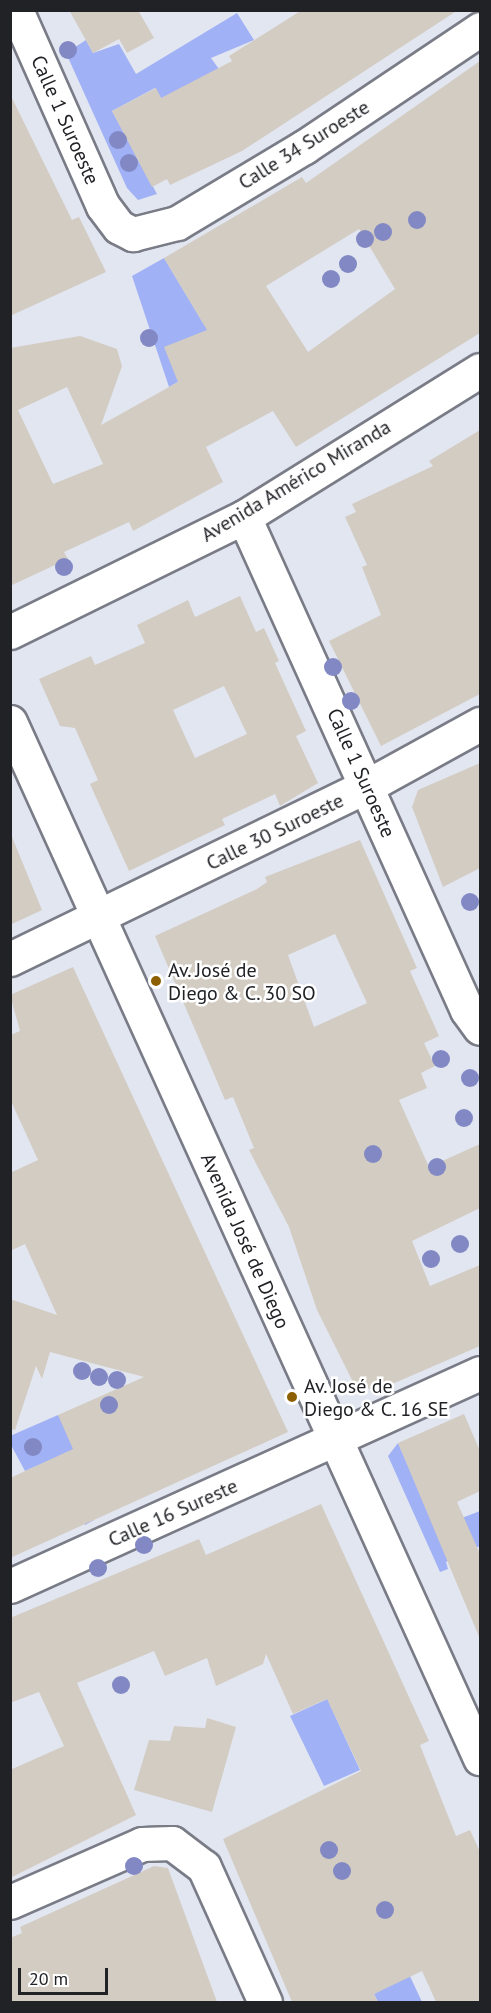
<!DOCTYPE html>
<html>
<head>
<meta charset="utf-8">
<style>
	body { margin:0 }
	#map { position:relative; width:491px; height:2013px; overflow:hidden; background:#e2e6f1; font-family:"PT Sans",sans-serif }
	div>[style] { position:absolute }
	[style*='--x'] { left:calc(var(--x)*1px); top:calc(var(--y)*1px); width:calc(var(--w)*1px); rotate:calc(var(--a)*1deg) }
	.green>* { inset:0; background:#a1b1f5 }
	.building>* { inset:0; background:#d3ccc3 }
	.roads { filter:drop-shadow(2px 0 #797c86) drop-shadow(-2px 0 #797c86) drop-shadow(0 2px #797c86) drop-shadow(0 -2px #797c86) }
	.minor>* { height:33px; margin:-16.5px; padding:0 16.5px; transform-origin:16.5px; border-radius:16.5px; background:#fff }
	.major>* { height:33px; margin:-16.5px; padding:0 16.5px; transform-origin:16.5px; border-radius:16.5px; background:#fff }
	.trees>* { width:18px; height:18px; margin:-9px; border-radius:50%; background:#8188c4 }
	.dots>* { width:16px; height:16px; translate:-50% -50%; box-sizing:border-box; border:3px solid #fff; border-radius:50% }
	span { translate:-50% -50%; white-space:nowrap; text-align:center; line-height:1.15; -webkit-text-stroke:5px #fff; paint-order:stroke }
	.street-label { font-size:20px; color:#212226 }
	.poi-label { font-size:20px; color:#212226 }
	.left { translate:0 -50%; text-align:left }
	.frame { position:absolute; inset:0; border:12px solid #212226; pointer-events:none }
	.scale { position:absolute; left:18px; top:1968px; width:90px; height:27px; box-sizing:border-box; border:3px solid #212226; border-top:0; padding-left:8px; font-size:18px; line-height:21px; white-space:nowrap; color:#212226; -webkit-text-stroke:4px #fff; paint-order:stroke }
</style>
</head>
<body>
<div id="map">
	<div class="green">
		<div style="clip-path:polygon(237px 13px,254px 40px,211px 58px,234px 90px,161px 98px,155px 88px,112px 111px,157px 194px,138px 200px,127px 188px,66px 53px,86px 40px,93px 53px,119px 44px,136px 74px)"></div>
		<div style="clip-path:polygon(164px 258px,203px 323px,247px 342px,169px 387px,132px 276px)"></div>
		<div style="clip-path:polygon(58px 1415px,66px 1423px,94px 1520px,85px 1525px,55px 1458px,25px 1471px,11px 1445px,10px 1436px)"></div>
		<div style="clip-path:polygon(398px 1443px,436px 1528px,480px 1511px,480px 1546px,446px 1562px,448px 1569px,440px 1572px,388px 1456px)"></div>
		<div style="clip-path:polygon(356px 1686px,330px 1705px,360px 1770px,324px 1786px,290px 1716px)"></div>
		<div style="clip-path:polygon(409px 1974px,422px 2002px,378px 2002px,374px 1994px)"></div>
	</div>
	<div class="building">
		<div style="clip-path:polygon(69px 10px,138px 10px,154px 38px,127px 53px,119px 39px,93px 53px)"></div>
		<div style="clip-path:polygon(302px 10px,458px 10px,242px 151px,170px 185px,167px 179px,152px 187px,112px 111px,156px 88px,161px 98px,232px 61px,229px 56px)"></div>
		<div style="clip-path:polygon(evenodd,480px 61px,480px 333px,296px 447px,273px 411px,206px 447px,223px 482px,133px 531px,129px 522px,64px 552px,68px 559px,10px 586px,10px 348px,80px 336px,117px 349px,122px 366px,101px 425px,178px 382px,164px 347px,207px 330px,164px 258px,302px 177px,306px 183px,480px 61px,359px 229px,395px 289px,308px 352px,266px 286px,359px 229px,480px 61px,67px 387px,103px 464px,53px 484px,18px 410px,67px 387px)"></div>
		<div style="clip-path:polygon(10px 94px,72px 220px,79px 217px,106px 272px,10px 316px)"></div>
		<div style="clip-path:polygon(480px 430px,480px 694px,381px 746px,329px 641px,381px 615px,362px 567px,367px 565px,345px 517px,356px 512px,352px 504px,433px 466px,429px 461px)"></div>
		<div style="clip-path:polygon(evenodd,240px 596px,256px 632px,264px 628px,279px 661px,275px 663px,306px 731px,296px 736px,318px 783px,280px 806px,275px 794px,222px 819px,225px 825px,129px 871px,90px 784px,98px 780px,75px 728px,60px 726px,39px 679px,91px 656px,95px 665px,145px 643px,137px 625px,188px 600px,195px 617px,240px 596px,224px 686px,247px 734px,195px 758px,173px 710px,224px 686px)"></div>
		<div style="clip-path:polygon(480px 763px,480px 868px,443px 887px,412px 807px,418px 790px)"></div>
		<div style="clip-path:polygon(10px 832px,42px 910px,10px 925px)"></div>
		<div style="clip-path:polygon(evenodd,360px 840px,417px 968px,410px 971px,439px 1036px,424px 1043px,435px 1066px,421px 1073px,427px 1088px,399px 1100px,429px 1167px,480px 1144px,480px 1208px,412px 1241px,430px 1286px,480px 1265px,480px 1346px,376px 1391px,354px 1384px,317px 1310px,289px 1227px,249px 1150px,254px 1148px,233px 1097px,225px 1100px,155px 936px,257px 889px,267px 882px,265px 877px,360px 840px,335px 934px,367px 1003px,314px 1027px,288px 955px,335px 934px)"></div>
		<div style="clip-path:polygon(73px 967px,288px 1432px,10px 1558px,10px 1478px,73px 1449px,58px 1415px,144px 1377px,50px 1352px,42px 1379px,36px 1366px,15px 1430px,10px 1429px,10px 1299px,57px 1315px,25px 1244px,10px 1251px,10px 1173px,38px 1160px,10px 1099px,10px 1035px,20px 1031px,10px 995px)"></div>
		<div style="clip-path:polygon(464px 1414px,480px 1451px,480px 1491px,457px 1502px,480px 1554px,480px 1639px,398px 1443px)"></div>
		<div style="clip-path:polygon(321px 1504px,429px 1741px,420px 1745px,456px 1836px,470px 1830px,480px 1852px,480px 2002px,436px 2002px,422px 1971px,374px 1994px,378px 2002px,292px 2002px,223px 1839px,361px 1771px,327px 1699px,293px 1714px,266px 1654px,263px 1664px,216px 1686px,207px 1658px,165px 1676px,154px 1651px,77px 1683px,136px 1815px,10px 1878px,10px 1770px,64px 1746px,39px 1692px,10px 1703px,10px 1618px,199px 1539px,206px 1555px)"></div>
		<div style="clip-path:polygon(207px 1718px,236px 1727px,212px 1812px,134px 1790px,149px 1740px,170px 1741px,174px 1726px,205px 1728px)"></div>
		<div style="clip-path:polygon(154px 1866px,168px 1868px,217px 2002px,10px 2002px,10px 1938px,22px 1933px,20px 1927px)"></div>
	</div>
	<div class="roads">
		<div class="minor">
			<div style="--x:16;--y:10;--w:214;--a:66.1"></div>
			<div style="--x:103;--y:206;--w:26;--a:53"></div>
			<div style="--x:119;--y:227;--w:16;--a:27"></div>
			<div style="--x:133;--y:234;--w:45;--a:-14"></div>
			<div style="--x:177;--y:223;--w:148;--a:-30.9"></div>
			<div style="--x:304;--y:147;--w:212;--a:-33.8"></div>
			<div style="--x:244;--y:517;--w:541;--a:65.66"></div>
			<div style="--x:467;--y:1010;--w:22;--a:54"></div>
			<div style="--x:10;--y:632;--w:261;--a:-26.2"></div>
			<div style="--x:244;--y:517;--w:278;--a:-31.9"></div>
			<div style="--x:10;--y:959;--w:397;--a:-25.9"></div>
			<div style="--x:367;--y:786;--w:129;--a:-28.8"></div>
			<div style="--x:10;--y:1586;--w:516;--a:-24.38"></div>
			<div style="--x:10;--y:1902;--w:144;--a:-23.7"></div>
			<div style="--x:142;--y:1844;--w:30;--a:-2"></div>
			<div style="--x:172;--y:1843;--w:40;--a:37"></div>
			<div style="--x:204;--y:1867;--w:148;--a:65.7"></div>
		</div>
		<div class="major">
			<div style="--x:10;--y:722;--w:1138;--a:65.6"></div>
		</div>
	</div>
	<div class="trees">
		<div style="left:68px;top:50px"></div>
		<div style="left:118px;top:140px"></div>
		<div style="left:129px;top:163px"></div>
		<div style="left:417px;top:220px"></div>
		<div style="left:383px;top:232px"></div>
		<div style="left:365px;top:239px"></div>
		<div style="left:348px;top:264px"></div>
		<div style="left:331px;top:279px"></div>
		<div style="left:149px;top:338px"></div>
		<div style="left:64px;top:567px"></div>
		<div style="left:333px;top:667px"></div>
		<div style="left:351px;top:701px"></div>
		<div style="left:470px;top:902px"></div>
		<div style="left:441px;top:1059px"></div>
		<div style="left:470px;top:1078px"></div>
		<div style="left:464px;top:1118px"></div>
		<div style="left:373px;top:1154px"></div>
		<div style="left:437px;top:1167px"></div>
		<div style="left:460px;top:1244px"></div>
		<div style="left:431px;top:1259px"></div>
		<div style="left:82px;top:1371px"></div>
		<div style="left:99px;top:1377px"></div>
		<div style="left:117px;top:1380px"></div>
		<div style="left:109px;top:1405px"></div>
		<div style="left:33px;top:1447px"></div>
		<div style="left:144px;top:1545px"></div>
		<div style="left:98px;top:1568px"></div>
		<div style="left:121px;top:1685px"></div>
		<div style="left:329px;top:1850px"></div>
		<div style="left:134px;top:1866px"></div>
		<div style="left:342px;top:1871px"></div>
		<div style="left:385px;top:1910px"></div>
	</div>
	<div class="dots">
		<div style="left:156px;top:981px;background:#8c5f03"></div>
		<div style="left:292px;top:1397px;background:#8c5f03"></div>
	</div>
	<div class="street-label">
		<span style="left:65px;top:120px;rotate:66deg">Calle 1 Suroeste</span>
		<span style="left:304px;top:145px;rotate:-32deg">Calle 34 Suroeste</span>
		<span style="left:296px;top:481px;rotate:-31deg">Avenida Américo Miranda</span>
		<span style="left:361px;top:773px;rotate:66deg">Calle 1 Suroeste</span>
		<span style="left:275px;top:832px;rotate:-26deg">Calle 30 Suroeste</span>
		<span style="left:245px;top:1241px;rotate:66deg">Avenida José de Diego</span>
		<span style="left:173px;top:1513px;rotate:-24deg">Calle 16 Sureste</span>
	</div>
	<div class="poi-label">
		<span class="left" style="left:168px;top:982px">Av. José de<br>Diego &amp; C. 30 SO</span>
		<span class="left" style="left:304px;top:1398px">Av. José de<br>Diego &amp; C. 16 SE</span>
	</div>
	<div class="frame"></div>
	<div class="scale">20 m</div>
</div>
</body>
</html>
